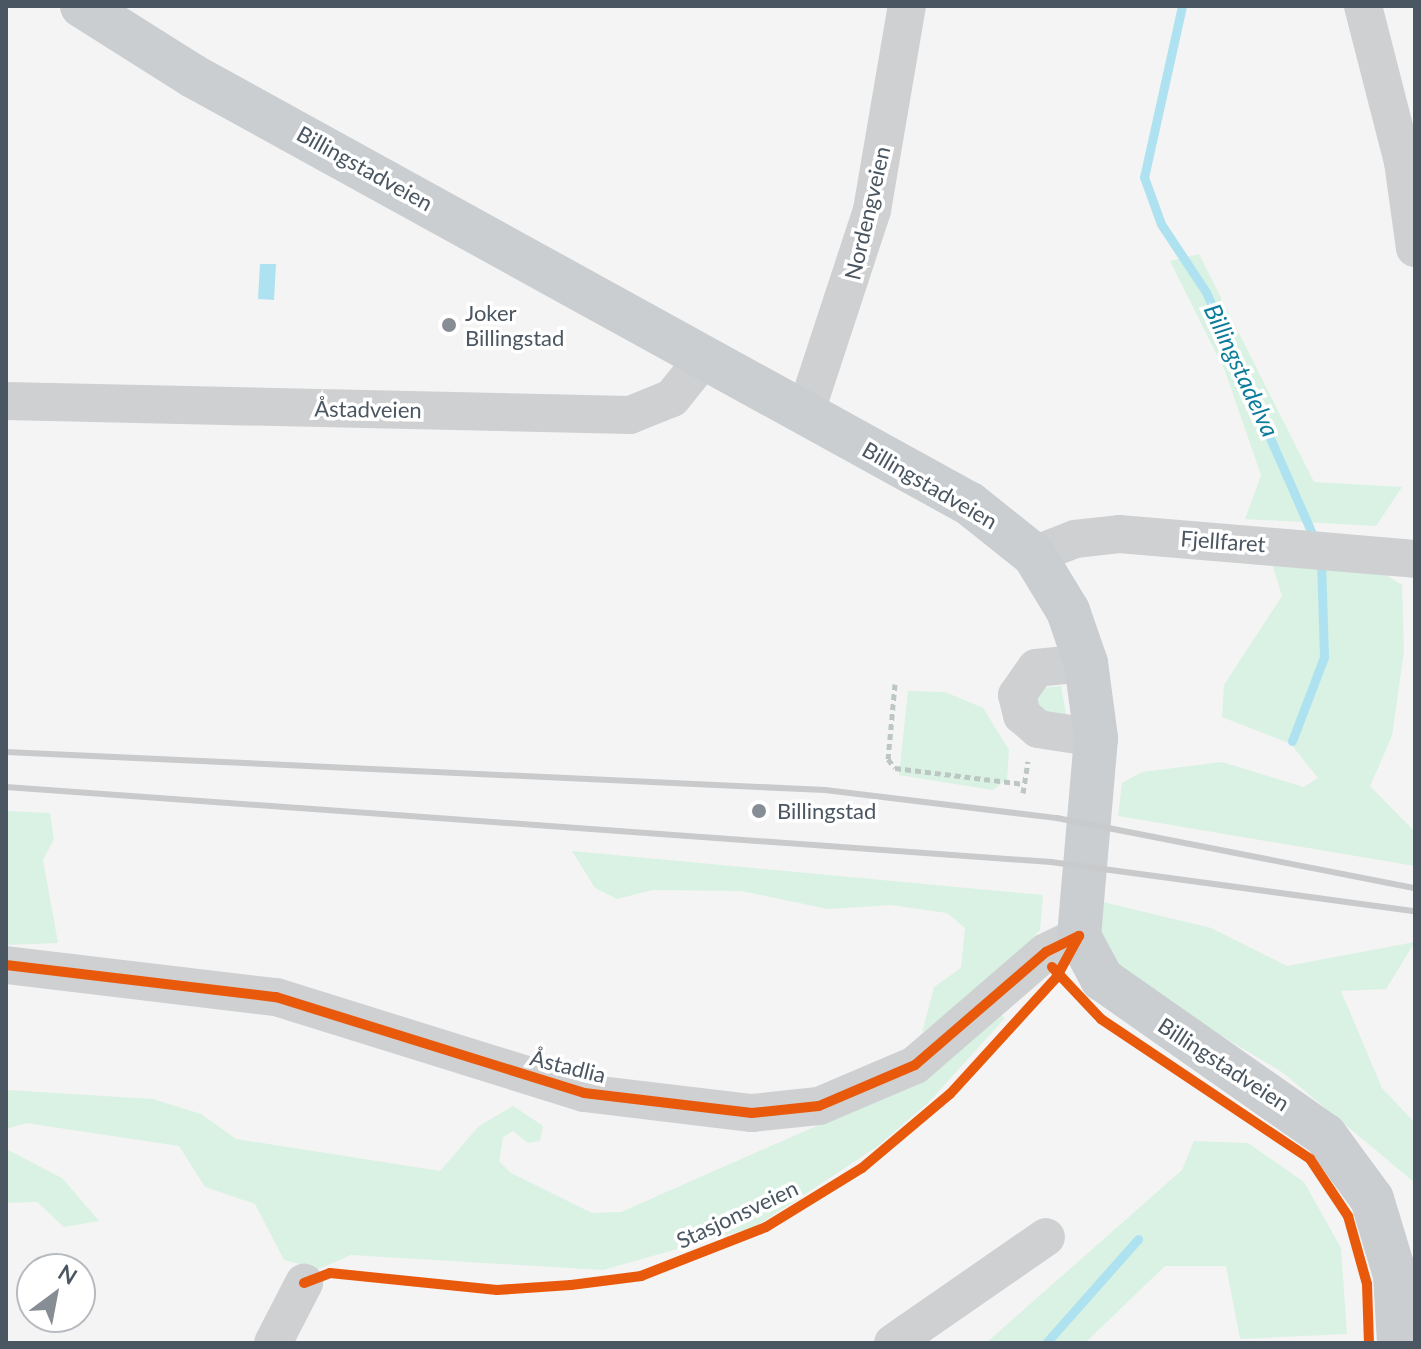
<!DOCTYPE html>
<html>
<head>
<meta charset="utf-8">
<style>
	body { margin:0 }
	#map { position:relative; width:1421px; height:1349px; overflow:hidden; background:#f4f4f4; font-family:Lato,sans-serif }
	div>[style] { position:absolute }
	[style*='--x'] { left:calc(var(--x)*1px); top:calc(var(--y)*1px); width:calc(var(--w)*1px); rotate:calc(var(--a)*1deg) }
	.green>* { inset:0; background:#d9f2e3 }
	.water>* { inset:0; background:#aee2f0 }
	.stream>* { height:9px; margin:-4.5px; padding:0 4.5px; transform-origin:4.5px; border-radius:4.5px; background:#aee2f0 }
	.path>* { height:5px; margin-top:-2.5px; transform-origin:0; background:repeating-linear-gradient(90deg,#bcc7c4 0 6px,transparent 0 10px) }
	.minor>* { height:38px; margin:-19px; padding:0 19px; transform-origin:19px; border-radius:19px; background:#ced0d2 }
	.major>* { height:44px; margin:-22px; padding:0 22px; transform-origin:22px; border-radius:22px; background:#caced1 }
	.rail>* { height:6px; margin:-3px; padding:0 3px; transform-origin:3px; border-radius:3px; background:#c9cacc }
	.cycleway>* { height:10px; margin:-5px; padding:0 5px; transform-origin:5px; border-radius:5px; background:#e8590c }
	.dots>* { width:22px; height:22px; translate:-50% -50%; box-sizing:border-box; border:4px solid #fff; border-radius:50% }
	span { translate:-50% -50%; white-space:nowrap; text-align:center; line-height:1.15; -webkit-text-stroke:7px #fff; paint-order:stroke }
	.street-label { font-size:22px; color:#4a5661 }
	.poi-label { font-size:22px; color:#4a5661 }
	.left { translate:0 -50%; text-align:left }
	.water-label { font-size:24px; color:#0c7c9b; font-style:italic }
	.frame { position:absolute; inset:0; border:8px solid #4a5661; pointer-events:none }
	.north { position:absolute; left:16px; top:1253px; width:80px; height:80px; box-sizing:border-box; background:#fff; border:2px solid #b7bbc0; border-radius:50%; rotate:32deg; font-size:22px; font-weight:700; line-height:32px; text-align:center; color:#4a5661 }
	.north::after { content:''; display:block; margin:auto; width:28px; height:36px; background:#868d94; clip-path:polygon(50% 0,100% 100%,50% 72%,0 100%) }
</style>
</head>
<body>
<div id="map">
	<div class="green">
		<div style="clip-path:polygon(1199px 254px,1314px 482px,1402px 487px,1376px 526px,1245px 519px,1261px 475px,1225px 371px,1170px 261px)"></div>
		<div style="clip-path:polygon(1272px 564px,1370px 565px,1402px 585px,1404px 651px,1392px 736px,1370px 786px,1415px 832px,1415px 866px,1118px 816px,1122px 783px,1142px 772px,1222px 762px,1304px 787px,1318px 778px,1291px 744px,1222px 717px,1224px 685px,1282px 596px)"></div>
		<div style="clip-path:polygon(1061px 686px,1067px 719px,1035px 707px,1040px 688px)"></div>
		<div style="clip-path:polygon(908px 691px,945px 692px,983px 708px,1009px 750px,1007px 779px,993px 790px,899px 775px)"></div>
		<div style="clip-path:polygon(6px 811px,50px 813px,54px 839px,43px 860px,58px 943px,6px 945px)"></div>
		<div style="clip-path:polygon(572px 851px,1043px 895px,1040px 930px,1006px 969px,922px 1033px,934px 987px,961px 968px,965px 928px,947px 913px,891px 905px,828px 909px,741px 891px,653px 890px,617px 899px,595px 888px)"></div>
		<div style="clip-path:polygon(1095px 900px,1211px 928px,1287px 966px,1415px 942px,1386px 989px,1341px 991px,1382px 1088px,1415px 1123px,1415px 1183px,1282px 1072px,1158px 998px,1112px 961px,1092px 925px)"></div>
		<div style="clip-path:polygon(1000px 1014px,1005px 1018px,929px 1102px,878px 1146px,755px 1227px,603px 1270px,351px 1255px,319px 1269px,284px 1260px,255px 1204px,205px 1187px,179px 1146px,26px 1123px,6px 1129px,6px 1090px,153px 1099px,201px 1114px,236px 1139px,440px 1171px,479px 1126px,513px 1106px,543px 1126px,540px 1141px,528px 1143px,513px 1131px,503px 1137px,499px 1161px,511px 1173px,592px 1213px,621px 1212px,903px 1088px)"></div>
		<div style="clip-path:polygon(1194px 1141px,1248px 1143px,1304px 1182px,1341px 1248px,1347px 1334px,1240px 1339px,1226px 1266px,1165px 1266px,1085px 1343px,986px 1343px,1182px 1170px)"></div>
		<div style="clip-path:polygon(6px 1149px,62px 1178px,99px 1221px,64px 1227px,37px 1202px,6px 1203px)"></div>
	</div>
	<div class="water">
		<div style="clip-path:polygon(260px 264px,276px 264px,274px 300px,258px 299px)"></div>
	</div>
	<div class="stream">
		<div style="--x:1182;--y:6;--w:175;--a:102.5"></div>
		<div style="--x:1144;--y:177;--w:50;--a:70.1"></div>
		<div style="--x:1161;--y:224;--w:82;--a:56.5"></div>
		<div style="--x:1206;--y:292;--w:273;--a:66.3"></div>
		<div style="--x:1292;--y:741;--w:90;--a:-69.1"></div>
		<div style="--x:1324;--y:657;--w:97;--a:-91.8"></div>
		<div style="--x:1046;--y:1343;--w:139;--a:-48.5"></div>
	</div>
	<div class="path">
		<div style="--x:895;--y:684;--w:75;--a:95.3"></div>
		<div style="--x:888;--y:759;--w:11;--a:52"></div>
		<div style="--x:895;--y:768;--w:129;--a:7.1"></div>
		<div style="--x:1023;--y:793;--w:32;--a:-81"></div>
	</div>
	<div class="minor">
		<div style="--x:1363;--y:6;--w:161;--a:75.6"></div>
		<div style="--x:1403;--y:162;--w:87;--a:82.1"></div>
		<div style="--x:6;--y:401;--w:624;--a:1.29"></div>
		<div style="--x:630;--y:415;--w:45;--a:-22"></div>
		<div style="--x:672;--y:398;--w:53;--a:-51.2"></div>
		<div style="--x:805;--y:414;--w:215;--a:-71.8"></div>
		<div style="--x:872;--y:210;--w:207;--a:-80.3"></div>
		<div style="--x:1034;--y:555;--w:44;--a:-21.3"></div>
		<div style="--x:1075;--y:539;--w:44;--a:-6.5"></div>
		<div style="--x:1119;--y:534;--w:297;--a:4.8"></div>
		<div style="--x:1086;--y:663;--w:50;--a:174.3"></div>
		<div style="--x:1036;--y:668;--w:33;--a:125"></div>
		<div style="--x:1017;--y:695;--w:21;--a:76"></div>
		<div style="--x:1022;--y:715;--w:21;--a:41"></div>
		<div style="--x:1038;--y:729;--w:59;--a:8.8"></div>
		<div style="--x:6;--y:965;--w:272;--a:6.8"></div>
		<div style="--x:276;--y:997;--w:323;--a:17.3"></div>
		<div style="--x:584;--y:1093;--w:169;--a:6.8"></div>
		<div style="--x:752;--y:1113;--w:67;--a:-6"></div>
		<div style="--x:819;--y:1106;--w:104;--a:-23.1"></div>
		<div style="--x:915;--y:1065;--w:173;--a:-40.8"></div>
		<div style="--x:1046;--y:952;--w:37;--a:-26"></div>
		<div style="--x:273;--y:1343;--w:68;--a:-62.7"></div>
		<div style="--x:893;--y:1343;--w:186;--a:-34.7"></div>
	</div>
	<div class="major">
		<div style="--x:82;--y:6;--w:131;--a:32.2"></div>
		<div style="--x:193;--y:76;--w:887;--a:28.85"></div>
		<div style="--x:970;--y:504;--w:82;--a:38.6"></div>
		<div style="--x:1034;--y:555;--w:66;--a:58.7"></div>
		<div style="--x:1068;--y:611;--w:55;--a:70.9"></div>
		<div style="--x:1086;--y:663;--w:76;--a:82.4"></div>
		<div style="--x:1096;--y:738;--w:199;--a:94.9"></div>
		<div style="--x:1079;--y:936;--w:49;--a:61.9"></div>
		<div style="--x:1102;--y:979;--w:272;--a:35"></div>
		<div style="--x:1325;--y:1135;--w:79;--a:53.7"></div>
		<div style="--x:1372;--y:1199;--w:79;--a:73.2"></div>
		<div style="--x:1395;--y:1275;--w:68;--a:86.6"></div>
	</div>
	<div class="rail">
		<div style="--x:6;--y:752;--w:820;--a:2.66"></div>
		<div style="--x:825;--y:790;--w:234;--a:6.9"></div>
		<div style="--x:1057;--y:818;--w:365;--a:11.1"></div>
		<div style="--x:6;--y:787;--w:1048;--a:4.11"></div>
		<div style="--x:1051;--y:862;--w:367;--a:7.7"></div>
	</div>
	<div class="cycleway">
		<div style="--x:6;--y:965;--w:272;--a:6.8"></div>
		<div style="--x:276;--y:997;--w:323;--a:17.3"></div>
		<div style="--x:584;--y:1093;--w:169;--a:6.8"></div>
		<div style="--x:752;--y:1113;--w:67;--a:-6"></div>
		<div style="--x:819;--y:1106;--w:104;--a:-23.1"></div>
		<div style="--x:915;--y:1065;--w:173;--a:-40.8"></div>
		<div style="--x:1046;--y:952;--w:37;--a:-26"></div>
		<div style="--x:1052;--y:967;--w:71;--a:46.7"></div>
		<div style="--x:1101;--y:1019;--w:252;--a:33.8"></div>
		<div style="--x:1310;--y:1159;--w:69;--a:56.3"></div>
		<div style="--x:1348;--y:1216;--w:71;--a:74.4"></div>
		<div style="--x:1367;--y:1284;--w:59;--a:88.1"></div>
		<div style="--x:304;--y:1283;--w:28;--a:-21"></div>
		<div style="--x:330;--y:1273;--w:168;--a:5.8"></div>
		<div style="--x:497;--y:1290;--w:74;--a:-3.9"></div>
		<div style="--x:571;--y:1285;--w:71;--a:-7.3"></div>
		<div style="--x:641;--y:1276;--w:134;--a:-21.4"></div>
		<div style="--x:766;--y:1227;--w:113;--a:-31.6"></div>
		<div style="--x:862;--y:1168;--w:115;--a:-40.1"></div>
		<div style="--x:950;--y:1094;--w:157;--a:-47.6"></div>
		<div style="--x:1056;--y:978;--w:48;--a:-61.3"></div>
	</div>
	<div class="dots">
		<div style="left:449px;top:325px;background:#868d94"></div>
		<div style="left:759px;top:811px;background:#868d94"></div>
	</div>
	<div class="street-label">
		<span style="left:365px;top:168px;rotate:29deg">Billingstadveien</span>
		<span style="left:867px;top:213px;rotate:-77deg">Nordengveien</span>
		<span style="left:368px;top:409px;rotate:1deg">Åstadveien</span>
		<span style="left:930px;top:485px;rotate:30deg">Billingstadveien</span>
		<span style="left:1223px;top:541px;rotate:4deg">Fjellfaret</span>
		<span style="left:1224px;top:1064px;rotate:33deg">Billingstadveien</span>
		<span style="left:568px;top:1066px;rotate:14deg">Åstadlia</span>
		<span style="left:737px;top:1214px;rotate:-25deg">Stasjonsveien</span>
	</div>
	<div class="poi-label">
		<span class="left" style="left:465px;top:325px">Joker<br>Billingstad</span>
		<span class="left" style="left:777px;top:811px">Billingstad</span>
	</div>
	<div class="water-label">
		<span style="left:1242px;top:370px;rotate:65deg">Billingstadelva</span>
	</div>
	<div class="frame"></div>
	<div class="north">N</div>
</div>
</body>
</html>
